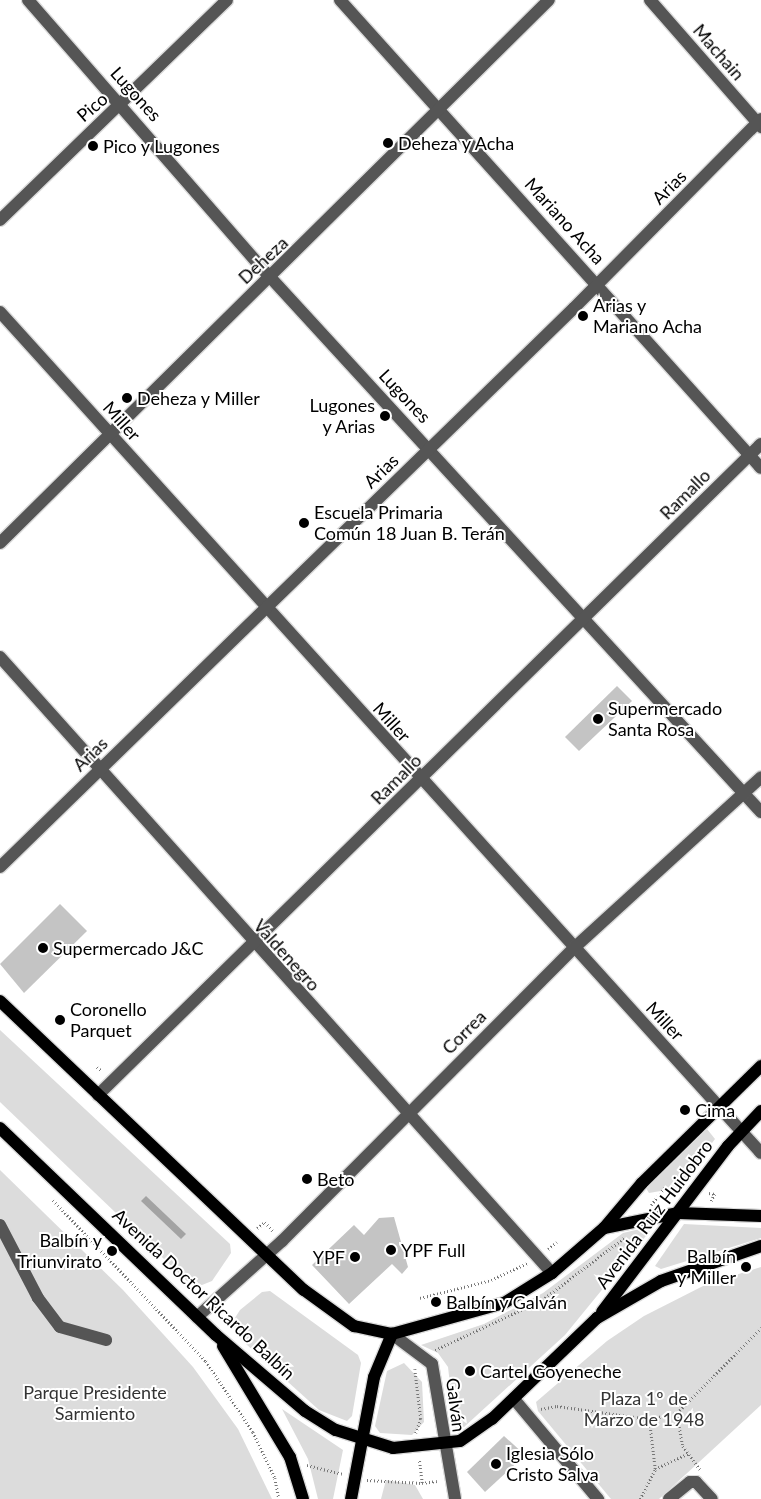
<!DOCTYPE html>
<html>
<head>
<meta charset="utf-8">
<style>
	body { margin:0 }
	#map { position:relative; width:761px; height:1499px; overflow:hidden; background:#fff; font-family:Lato,sans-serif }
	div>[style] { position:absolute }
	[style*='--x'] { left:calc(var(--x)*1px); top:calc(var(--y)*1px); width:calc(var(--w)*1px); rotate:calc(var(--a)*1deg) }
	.green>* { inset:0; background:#dcdcdc }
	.water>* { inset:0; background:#a3a3a3 }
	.building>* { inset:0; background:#c4c4c4 }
	.path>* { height:2.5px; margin-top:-1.25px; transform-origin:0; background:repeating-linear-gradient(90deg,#777 0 1px,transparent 0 3.5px) }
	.roads { filter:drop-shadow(1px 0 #dbdbdb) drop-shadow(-1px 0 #dbdbdb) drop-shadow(0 1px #dbdbdb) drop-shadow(0 -1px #dbdbdb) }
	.minor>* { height:12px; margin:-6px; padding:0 6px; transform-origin:6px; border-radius:6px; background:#555 }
	.major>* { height:12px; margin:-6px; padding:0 6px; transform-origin:6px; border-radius:6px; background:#000 }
	.dots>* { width:14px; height:14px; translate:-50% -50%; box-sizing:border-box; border:2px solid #fff; border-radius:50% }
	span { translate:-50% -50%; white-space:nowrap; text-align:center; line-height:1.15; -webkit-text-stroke:4px #fff; paint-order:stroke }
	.street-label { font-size:18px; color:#000 }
	.poi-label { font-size:18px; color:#000 }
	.left { translate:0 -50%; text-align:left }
	.right { translate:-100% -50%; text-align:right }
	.park-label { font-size:18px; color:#333 }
</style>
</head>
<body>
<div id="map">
	<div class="green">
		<div style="clip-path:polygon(0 1030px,230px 1244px,231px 1253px,212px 1281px,202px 1285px,187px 1281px,0 1102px)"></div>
		<div style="clip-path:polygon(707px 1129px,715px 1139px,678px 1188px,649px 1193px,646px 1188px)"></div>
		<div style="clip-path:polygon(0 1170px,123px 1290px,193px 1367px,238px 1429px,272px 1499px,0 1499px)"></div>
		<div style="clip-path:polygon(684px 1224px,761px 1228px,761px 1238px,661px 1269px,655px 1266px)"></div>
		<div style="clip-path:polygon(640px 1229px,650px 1231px,565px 1335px,464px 1427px,455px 1428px,448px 1367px,438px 1353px,421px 1345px,484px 1324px,543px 1293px,623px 1233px)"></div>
		<div style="clip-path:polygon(761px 1267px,761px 1405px,659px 1499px,611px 1499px,538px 1411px,536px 1402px,607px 1341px,644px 1316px,707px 1284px)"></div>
		<div style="clip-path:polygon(270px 1291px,358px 1355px,361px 1363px,352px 1416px,347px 1421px,319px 1410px,236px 1335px,233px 1321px,240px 1310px,262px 1292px)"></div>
		<div style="clip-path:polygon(404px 1363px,422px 1382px,424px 1422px,412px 1435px,380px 1433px,375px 1426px,387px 1371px)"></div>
		<div style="clip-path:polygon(282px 1409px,343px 1450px,333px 1499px,318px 1499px,308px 1459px)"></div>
		<div style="clip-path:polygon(386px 1480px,415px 1485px,423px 1499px,381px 1499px)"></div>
	</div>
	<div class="water">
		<div style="clip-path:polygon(146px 1196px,186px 1234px,181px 1239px,141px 1201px)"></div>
	</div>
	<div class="building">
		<div style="clip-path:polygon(617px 686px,632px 701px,579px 751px,565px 737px)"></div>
		<div style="clip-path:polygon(60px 904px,87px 931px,24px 993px,0 964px)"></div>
		<div style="clip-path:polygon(394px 1217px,408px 1267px,402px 1274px,392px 1264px,349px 1304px,312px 1265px,354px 1225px,364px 1235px,379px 1218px)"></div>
		<div style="clip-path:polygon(504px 1436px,525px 1455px,485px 1492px,467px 1472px)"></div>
	</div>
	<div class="path">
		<div style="--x:97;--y:1067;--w:6;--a:39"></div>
		<div style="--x:709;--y:1193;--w:6;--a:9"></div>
		<div style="--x:715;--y:1194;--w:9;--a:117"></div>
		<div style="--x:53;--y:1200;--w:222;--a:46.5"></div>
		<div style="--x:206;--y:1361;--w:85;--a:56.5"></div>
		<div style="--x:253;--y:1432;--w:51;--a:64.4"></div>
		<div style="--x:275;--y:1478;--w:21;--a:79"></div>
		<div style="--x:651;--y:1205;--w:23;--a:-52"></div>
		<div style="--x:257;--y:1228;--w:10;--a:-37"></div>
		<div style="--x:265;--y:1222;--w:12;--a:48"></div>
		<div style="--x:548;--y:1249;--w:11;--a:-38"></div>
		<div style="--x:420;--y:1298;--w:73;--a:-14.2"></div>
		<div style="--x:491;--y:1280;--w:40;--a:-25"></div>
		<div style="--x:435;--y:1350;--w:118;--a:-25"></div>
		<div style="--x:542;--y:1300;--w:103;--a:-37.1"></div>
		<div style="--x:415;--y:1369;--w:50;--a:83.2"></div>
		<div style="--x:421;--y:1419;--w:15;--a:110"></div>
		<div style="--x:541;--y:1409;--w:16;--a:-11"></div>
		<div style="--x:557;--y:1406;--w:93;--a:8"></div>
		<div style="--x:649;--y:1419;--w:29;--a:-12"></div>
		<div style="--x:677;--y:1413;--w:120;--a:-45.3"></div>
		<div style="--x:677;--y:1413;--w:34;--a:80"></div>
		<div style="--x:683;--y:1446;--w:29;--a:54"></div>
		<div style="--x:307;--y:1465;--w:36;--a:14"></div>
		<div style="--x:655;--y:1469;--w:38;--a:-25"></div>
		<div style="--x:367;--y:1480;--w:55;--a:3.1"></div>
		<div style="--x:422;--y:1483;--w:24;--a:-97"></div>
		<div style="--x:422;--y:1483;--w:15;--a:-8"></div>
		<div style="--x:640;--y:1499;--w:34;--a:-63"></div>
		<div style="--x:655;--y:1469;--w:50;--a:-96.8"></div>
	</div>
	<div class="roads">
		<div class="minor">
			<div style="--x:28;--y:0;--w:368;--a:48.9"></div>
			<div style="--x:270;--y:277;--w:726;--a:47.46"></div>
			<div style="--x:340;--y:0;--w:629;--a:48.03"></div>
			<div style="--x:650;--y:0;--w:169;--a:48.8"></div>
			<div style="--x:0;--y:220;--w:316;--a:-44.1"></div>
			<div style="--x:0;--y:312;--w:1134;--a:47.86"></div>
			<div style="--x:0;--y:543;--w:772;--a:-44.69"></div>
			<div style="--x:0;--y:657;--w:827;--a:48.14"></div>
			<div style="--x:0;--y:867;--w:801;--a:-44.24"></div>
			<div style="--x:574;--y:308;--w:266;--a:-45.3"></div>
			<div style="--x:98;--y:1095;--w:929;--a:-44.48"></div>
			<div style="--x:0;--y:1225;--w:82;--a:62.5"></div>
			<div style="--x:38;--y:1298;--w:36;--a:53"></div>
			<div style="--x:60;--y:1327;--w:48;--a:15.8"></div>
			<div style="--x:197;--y:1317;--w:114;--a:-41.8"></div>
			<div style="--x:282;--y:1241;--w:414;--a:-45.1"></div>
			<div style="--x:574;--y:948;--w:253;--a:-42.4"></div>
			<div style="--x:392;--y:1334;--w:50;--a:36.9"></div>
			<div style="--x:432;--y:1364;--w:137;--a:80.3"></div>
			<div style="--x:514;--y:1399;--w:131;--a:50"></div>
			<div style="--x:669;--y:1499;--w:27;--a:-39"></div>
			<div style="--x:690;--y:1482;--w:6;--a:0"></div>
			<div style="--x:696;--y:1482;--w:23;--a:47"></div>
		</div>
		<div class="major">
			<div style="--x:0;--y:1001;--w:419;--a:43.6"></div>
			<div style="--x:304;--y:1290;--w:62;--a:35.8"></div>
			<div style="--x:354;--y:1326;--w:39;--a:12"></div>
			<div style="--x:392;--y:1334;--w:116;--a:-15.5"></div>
			<div style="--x:504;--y:1303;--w:57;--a:-32"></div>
			<div style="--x:552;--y:1273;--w:69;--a:-40.9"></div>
			<div style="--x:604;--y:1228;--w:59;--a:-49.8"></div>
			<div style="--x:642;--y:1183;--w:167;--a:-44.5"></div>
			<div style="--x:0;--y:1128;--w:299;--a:43.8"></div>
			<div style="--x:216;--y:1335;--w:117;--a:40.5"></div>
			<div style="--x:305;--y:1411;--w:36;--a:32"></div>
			<div style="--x:336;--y:1430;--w:60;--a:17.5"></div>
			<div style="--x:393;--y:1448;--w:67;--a:-6"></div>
			<div style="--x:460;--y:1441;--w:39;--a:-35"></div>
			<div style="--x:492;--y:1419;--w:146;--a:-43.9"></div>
			<div style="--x:597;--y:1318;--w:74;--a:-30"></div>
			<div style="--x:661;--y:1281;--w:106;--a:-19.3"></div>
			<div style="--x:604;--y:1228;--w:76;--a:-11.5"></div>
			<div style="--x:678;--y:1213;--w:83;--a:2.1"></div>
			<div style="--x:602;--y:1312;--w:208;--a:-52.8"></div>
			<div style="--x:728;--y:1146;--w:48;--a:-46.7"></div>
			<div style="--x:223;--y:1346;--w:130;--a:58.9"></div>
			<div style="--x:290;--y:1457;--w:44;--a:72.8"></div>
			<div style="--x:351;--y:1499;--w:124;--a:-79.3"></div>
			<div style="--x:374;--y:1377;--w:47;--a:-67.3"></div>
		</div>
	</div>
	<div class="dots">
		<div style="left:388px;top:143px;background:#000"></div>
		<div style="left:93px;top:146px;background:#000"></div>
		<div style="left:583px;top:316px;background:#000"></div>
		<div style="left:127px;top:398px;background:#000"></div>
		<div style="left:385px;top:416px;background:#000"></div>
		<div style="left:304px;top:523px;background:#000"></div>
		<div style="left:598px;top:719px;background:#000"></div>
		<div style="left:43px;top:948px;background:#000"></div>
		<div style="left:60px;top:1020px;background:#000"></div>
		<div style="left:685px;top:1110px;background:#000"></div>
		<div style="left:307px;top:1179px;background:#000"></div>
		<div style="left:391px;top:1250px;background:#000"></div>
		<div style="left:112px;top:1251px;background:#000"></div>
		<div style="left:355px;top:1257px;background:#000"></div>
		<div style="left:746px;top:1267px;background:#000"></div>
		<div style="left:436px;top:1302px;background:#000"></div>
		<div style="left:470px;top:1371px;background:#000"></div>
		<div style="left:496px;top:1464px;background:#000"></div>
	</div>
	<div class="street-label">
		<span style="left:719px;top:52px;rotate:49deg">Machain</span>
		<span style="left:136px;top:94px;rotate:48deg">Lugones</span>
		<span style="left:92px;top:107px;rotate:-41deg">Pico</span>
		<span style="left:669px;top:187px;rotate:-45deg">Arias</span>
		<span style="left:565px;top:221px;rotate:48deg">Mariano Acha</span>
		<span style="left:263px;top:260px;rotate:-43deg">Deheza</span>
		<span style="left:405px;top:396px;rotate:47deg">Lugones</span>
		<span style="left:122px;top:421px;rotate:48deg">Miller</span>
		<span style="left:381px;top:471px;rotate:-44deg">Arias</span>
		<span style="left:685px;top:494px;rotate:-45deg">Ramallo</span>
		<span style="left:392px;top:722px;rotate:48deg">Miller</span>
		<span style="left:90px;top:754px;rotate:-44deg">Arias</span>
		<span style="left:396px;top:779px;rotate:-45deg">Ramallo</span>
		<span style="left:287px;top:955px;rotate:48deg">Valdenegro</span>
		<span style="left:665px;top:1021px;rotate:47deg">Miller</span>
		<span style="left:464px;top:1032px;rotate:-45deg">Correa</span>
		<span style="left:654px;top:1214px;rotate:-53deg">Avenida Ruiz Huidobro</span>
		<span style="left:204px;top:1294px;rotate:43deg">Avenida Doctor Ricardo Balbín</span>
		<span style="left:456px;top:1405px;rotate:83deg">Galván</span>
	</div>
	<div class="poi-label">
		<span class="left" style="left:398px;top:143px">Deheza y Acha</span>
		<span class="left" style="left:103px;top:146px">Pico y Lugones</span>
		<span class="left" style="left:593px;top:316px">Arias y<br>Mariano Acha</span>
		<span class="left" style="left:137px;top:398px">Deheza y Miller</span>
		<span class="right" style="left:375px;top:416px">Lugones<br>y Arias</span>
		<span class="left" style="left:314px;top:523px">Escuela Primaria<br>Común 18 Juan B. Terán</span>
		<span class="left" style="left:608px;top:719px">Supermercado<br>Santa Rosa</span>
		<span class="left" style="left:53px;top:948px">Supermercado J&amp;C</span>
		<span class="left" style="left:70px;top:1020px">Coronello<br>Parquet</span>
		<span class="left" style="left:695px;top:1110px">Cima</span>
		<span class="left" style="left:317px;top:1179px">Beto</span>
		<span class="right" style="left:102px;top:1251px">Balbín y<br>Triunvirato</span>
		<span class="left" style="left:401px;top:1250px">YPF Full</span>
		<span class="right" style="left:345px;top:1257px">YPF</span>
		<span class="right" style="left:736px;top:1267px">Balbín<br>y Miller</span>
		<span class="left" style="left:446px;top:1302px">Balbín y Galván</span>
		<span class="left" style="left:480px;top:1371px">Cartel Goyeneche</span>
		<span class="left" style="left:506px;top:1464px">Iglesia Sólo<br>Cristo Salva</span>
	</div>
	<div class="park-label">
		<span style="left:95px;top:1403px">Parque Presidente<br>Sarmiento</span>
		<span style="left:644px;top:1409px">Plaza 1º de<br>Marzo de 1948</span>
	</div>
</div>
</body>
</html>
